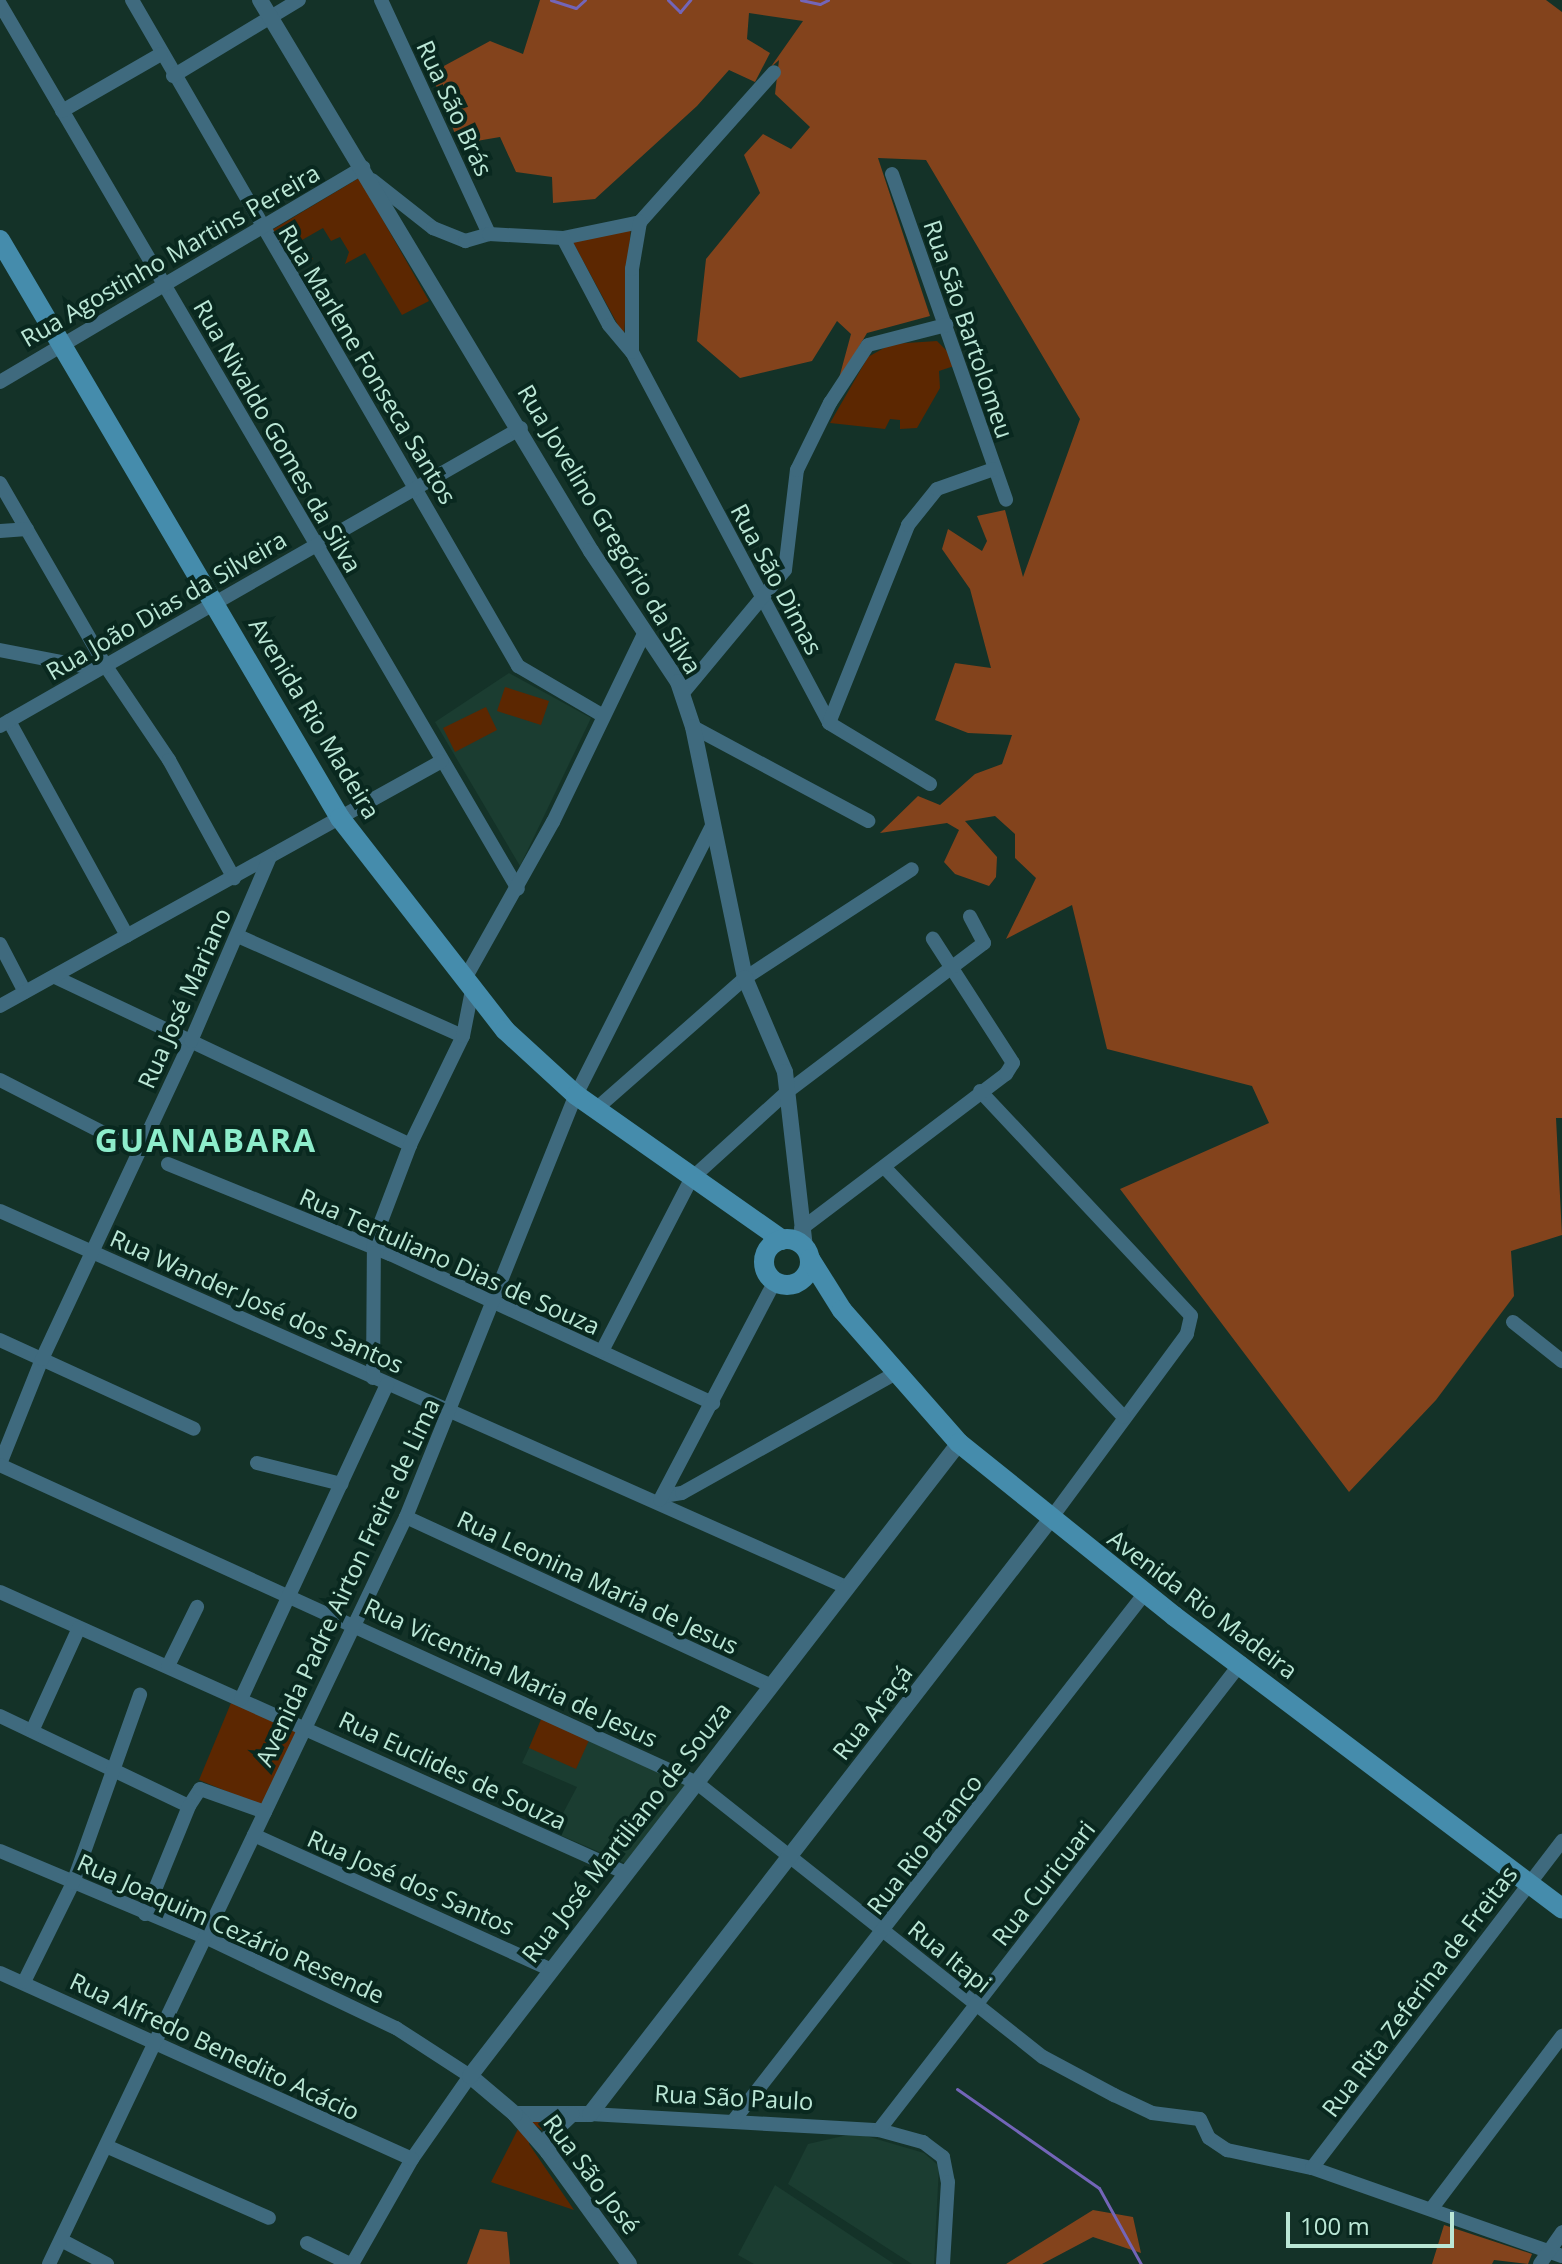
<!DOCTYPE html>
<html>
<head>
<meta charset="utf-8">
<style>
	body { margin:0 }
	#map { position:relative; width:1562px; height:2264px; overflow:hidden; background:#143228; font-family:"Open Sans",sans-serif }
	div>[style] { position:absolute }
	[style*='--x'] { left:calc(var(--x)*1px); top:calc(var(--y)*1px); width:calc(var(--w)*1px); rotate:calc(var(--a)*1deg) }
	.built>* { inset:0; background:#1b3d31 }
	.green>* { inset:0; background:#5c2701 }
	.forest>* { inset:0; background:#83431c }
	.stream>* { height:3px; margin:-1.5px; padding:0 1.5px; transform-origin:1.5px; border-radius:1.5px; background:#7365b8 }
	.minor>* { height:14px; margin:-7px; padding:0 7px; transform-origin:7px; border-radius:7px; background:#3f6a7e }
	.tertiary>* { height:16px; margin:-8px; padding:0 8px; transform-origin:8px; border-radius:8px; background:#3f6a7e }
	.secondary>* { height:20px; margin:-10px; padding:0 10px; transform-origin:10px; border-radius:10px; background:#458cac }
	.secondary>.ring { margin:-10px; padding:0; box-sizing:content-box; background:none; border:20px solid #458cac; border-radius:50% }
	span { translate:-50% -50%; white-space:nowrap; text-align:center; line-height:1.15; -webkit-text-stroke:8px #09281f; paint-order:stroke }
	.street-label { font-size:24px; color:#bbe7d6 }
	.district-label { font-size:32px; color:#8dedcb; font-weight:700; letter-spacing:2px }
	.scale { position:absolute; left:1286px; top:2212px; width:168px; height:36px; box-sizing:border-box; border:4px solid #bbe7d6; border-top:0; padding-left:10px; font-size:24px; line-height:28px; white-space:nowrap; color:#bbe7d6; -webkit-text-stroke:6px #09281f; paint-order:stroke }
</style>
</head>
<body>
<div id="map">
	<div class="built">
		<div style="clip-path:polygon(509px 673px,591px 718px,520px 866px,435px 722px)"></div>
		<div style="clip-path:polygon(544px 1716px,688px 1785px,625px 1863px,553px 1832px,577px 1787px,522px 1763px)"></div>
		<div style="clip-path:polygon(856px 2133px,924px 2153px,939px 2166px,934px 2264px,912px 2264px,788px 2184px,808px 2144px)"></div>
		<div style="clip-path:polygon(775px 2185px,894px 2264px,754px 2264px,738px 2255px)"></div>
	</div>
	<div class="green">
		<div style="clip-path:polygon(359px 178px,429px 301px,402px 315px,365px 253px,345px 264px,349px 252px,340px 237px,331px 241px,323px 228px,302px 240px,313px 259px,295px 270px,272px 230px)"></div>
		<div style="clip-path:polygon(631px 223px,624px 336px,570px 237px)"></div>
		<div style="clip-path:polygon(937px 341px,951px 355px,954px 366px,939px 371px,940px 388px,917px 428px,900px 429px,900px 420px,890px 419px,885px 429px,830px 423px,868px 357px,891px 344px)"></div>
		<div style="clip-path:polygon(505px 687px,549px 701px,541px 725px,497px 711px)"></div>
		<div style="clip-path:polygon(486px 707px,497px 730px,455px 752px,443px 728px)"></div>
		<div style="clip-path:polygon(231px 1703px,298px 1728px,262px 1806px,199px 1780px)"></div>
		<div style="clip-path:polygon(542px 1717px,590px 1738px,576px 1769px,529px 1748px)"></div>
		<div style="clip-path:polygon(533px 2120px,551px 2120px,545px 2132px,533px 2124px,529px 2144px,574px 2210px,491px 2182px,518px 2129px)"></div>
	</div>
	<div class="forest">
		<div style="clip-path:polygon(540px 0,1546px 0,1562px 12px,1562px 1118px,1556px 1118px,1562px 1235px,1511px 1251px,1514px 1296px,1436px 1400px,1349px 1492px,1120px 1189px,1269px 1123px,1252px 1086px,1107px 1049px,1072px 905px,1006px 939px,1036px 878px,1015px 858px,1015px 834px,995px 816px,965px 821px,997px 857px,996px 877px,989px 886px,955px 874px,944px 862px,959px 830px,947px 823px,880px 833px,918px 796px,940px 805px,975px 774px,1002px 764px,1012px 735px,968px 733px,935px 720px,955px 663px,991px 668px,970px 589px,942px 549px,948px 529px,982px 551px,987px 541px,977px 516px,1005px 510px,1023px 577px,1080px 419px,926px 160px,878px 158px,930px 316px,867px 333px,838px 382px,851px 334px,837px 321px,812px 361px,740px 378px,697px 341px,706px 259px,760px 193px,744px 155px,763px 134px,791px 149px,810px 127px,775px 94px,779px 60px,770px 68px,803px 21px,749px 13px,747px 39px,770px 53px,755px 82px,729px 70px,697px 106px,595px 199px,553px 203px,552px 177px,516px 172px,500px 137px,459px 144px,431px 73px,490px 41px,523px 54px)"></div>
		<div style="clip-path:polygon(1093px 2210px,1133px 2217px,1141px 2253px,1093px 2237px,1042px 2264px,1006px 2264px)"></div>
		<div style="clip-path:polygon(1444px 2225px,1532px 2254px,1528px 2264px,1494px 2260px,1492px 2264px,1432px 2264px)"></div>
		<div style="clip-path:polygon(480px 2229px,507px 2232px,510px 2264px,467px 2264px)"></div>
	</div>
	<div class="stream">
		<div style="--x:551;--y:0;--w:26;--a:18"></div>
		<div style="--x:576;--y:8;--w:12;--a:-42"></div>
		<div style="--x:668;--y:0;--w:17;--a:45"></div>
		<div style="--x:680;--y:12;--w:16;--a:-50"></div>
		<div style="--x:801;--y:0;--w:19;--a:12"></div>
		<div style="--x:820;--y:4;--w:9;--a:-27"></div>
		<div style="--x:957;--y:2089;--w:173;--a:34.9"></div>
		<div style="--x:1099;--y:2188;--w:87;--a:61.1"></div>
	</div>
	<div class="minor">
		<div style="--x:132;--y:0;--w:770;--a:59.9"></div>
		<div style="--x:518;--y:666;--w:97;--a:30.3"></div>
		<div style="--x:381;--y:0;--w:258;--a:65.2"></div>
		<div style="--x:0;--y:4;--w:1025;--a:59.66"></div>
		<div style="--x:173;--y:76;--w:147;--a:-31.1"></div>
		<div style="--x:62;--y:111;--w:114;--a:-29.9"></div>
		<div style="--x:892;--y:174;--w:345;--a:70.7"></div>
		<div style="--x:372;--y:180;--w:78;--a:38.2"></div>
		<div style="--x:433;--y:228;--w:35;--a:22"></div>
		<div style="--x:465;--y:241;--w:25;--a:-16"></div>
		<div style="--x:489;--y:234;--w:74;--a:3.1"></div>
		<div style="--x:563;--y:238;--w:79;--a:-11.7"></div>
		<div style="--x:640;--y:222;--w:201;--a:-48.2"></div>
		<div style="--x:563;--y:238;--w:98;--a:62.1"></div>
		<div style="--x:609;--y:325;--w:35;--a:50"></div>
		<div style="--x:632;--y:352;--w:420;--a:62"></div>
		<div style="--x:829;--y:723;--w:118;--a:31.1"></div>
		<div style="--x:632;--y:352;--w:83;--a:-90"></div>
		<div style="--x:632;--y:269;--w:48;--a:-80.3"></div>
		<div style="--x:0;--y:382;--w:422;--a:-30.6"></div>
		<div style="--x:0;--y:483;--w:210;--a:60"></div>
		<div style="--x:105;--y:665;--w:115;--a:56"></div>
		<div style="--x:169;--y:760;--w:135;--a:61.2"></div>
		<div style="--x:0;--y:531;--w:27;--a:-4"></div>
		<div style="--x:0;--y:650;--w:100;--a:11"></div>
		<div style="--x:682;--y:694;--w:161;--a:-50.3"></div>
		<div style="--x:785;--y:570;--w:101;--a:-83.2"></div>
		<div style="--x:797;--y:470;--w:75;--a:-63.8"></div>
		<div style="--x:830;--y:403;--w:69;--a:-56.8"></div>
		<div style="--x:868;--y:345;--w:81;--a:-14.4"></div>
		<div style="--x:9;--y:721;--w:245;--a:61.2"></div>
		<div style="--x:829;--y:723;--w:213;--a:-68.2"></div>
		<div style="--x:908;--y:525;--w:46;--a:-51.1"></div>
		<div style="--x:937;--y:489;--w:60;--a:-19.3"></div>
		<div style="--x:0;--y:726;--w:600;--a:-29.77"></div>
		<div style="--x:693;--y:727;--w:199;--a:28.2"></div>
		<div style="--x:238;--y:936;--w:246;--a:24"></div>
		<div style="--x:0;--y:944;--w:54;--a:62.5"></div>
		<div style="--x:467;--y:975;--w:176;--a:-60.7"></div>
		<div style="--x:553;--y:822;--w:211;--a:-64.2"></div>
		<div style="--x:55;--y:977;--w:393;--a:25.3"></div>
		<div style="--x:0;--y:1006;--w:505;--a:-29"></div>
		<div style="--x:0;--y:1080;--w:156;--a:27.1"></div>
		<div style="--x:980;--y:1091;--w:308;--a:46.8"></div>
		<div style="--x:1191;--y:1316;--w:18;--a:103"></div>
		<div style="--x:1187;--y:1334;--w:231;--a:126.4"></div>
		<div style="--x:596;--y:1109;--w:198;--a:-41.3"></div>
		<div style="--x:745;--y:978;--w:199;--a:-33.1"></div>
		<div style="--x:168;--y:1164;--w:240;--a:22.1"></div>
		<div style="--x:390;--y:1254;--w:356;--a:24.8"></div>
		<div style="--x:885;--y:1168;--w:345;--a:46.2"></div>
		<div style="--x:0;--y:1211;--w:926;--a:23.96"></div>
		<div style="--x:801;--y:1229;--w:257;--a:-37.1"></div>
		<div style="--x:1006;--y:1074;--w:13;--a:-58"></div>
		<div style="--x:1013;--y:1063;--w:148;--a:-122.8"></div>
		<div style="--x:1513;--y:1322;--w:63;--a:38.5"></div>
		<div style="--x:0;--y:1340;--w:213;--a:24.6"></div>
		<div style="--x:602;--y:1351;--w:194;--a:-62.6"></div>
		<div style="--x:691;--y:1179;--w:130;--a:-42.2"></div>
		<div style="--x:787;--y:1092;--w:247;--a:-37.1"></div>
		<div style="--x:984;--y:943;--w:30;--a:-118"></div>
		<div style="--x:373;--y:1378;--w:138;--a:-89.6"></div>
		<div style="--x:374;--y:1240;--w:102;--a:-69.2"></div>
		<div style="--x:410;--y:1145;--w:121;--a:-64.1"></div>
		<div style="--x:463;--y:1036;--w:52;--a:-78.9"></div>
		<div style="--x:257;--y:1463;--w:87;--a:14"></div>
		<div style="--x:0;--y:1464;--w:113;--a:-68.2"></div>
		<div style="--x:42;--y:1359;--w:351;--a:-64.9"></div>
		<div style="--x:191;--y:1041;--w:200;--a:-66.8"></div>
		<div style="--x:0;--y:1465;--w:766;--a:24.52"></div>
		<div style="--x:697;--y:1783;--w:441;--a:38.4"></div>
		<div style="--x:1043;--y:2057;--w:81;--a:28.2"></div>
		<div style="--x:1114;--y:2095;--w:42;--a:25.3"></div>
		<div style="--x:1152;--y:2113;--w:48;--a:7.1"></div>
		<div style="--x:1200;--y:2119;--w:21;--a:65"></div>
		<div style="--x:1209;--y:2138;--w:22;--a:34"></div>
		<div style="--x:1227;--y:2150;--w:87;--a:12"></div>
		<div style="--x:1312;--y:2168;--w:265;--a:19.4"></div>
		<div style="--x:663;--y:1496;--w:19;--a:-9"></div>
		<div style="--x:682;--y:1493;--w:243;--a:-29.3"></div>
		<div style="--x:660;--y:1500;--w:247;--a:-62.3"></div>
		<div style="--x:406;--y:1517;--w:402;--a:24.8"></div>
		<div style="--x:0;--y:1592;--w:684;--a:24.17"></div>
		<div style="--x:168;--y:1666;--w:66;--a:-63.8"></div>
		<div style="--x:241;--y:1699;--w:347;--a:-65.1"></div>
		<div style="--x:0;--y:1716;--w:209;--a:25.5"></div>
		<div style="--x:189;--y:1806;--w:20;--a:-57"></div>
		<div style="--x:200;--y:1789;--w:69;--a:19.5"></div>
		<div style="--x:32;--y:1731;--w:113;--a:-65.5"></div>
		<div style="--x:254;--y:1835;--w:324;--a:24.4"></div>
		<div style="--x:0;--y:1851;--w:222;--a:22.8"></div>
		<div style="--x:205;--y:1937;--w:212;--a:25.5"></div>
		<div style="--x:396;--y:2028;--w:88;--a:33"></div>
		<div style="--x:470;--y:2076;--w:101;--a:124.9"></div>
		<div style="--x:412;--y:2159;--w:121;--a:119.7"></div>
		<div style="--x:145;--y:1914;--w:117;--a:-67.8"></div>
		<div style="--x:0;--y:1973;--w:452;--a:24.3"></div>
		<div style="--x:24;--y:1982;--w:110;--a:-63.7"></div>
		<div style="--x:73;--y:1883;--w:200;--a:-70.4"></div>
		<div style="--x:590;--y:2114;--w:289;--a:3.2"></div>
		<div style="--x:879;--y:2130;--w:46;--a:15.3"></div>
		<div style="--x:923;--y:2142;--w:25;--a:37"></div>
		<div style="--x:943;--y:2157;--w:25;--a:79"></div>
		<div style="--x:948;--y:2182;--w:82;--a:93.5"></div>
		<div style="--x:734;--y:2120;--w:668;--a:-52.05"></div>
		<div style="--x:879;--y:2130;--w:591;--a:-52.22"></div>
		<div style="--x:106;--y:2146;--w:178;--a:23.8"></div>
		<div style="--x:1312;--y:2168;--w:412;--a:-52.6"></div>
		<div style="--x:1432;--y:2208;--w:216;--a:-52.9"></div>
		<div style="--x:61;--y:2240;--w:52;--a:27.6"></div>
		<div style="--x:307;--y:2243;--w:48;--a:26"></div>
		<div style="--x:49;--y:2264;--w:828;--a:-64.46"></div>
		<div style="--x:406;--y:1517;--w:455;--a:-68.1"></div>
		<div style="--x:576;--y:1095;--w:301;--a:-63.2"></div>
		<div style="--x:1540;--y:2264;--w:39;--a:-55"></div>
	</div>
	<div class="tertiary">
		<div style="--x:260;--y:0;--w:643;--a:59.01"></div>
		<div style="--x:591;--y:551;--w:157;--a:56.4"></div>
		<div style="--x:678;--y:682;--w:47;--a:71.6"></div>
		<div style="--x:693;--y:727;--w:256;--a:78.3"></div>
		<div style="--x:745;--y:978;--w:102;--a:66.9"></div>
		<div style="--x:785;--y:1072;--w:176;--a:83.5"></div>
		<div style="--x:515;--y:2114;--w:75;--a:0"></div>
		<div style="--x:590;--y:2114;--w:751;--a:-52.25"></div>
		<div style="--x:548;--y:2152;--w:17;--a:-83"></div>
		<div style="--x:550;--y:2135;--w:30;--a:-44"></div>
		<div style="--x:629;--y:2264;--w:138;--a:-125.9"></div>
		<div style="--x:548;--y:2152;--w:50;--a:-131"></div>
		<div style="--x:515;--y:2114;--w:59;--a:-139.8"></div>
		<div style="--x:470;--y:2076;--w:800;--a:-52.31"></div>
	</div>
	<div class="secondary">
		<div style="--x:0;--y:240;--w:671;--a:59.53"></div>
		<div style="--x:340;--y:818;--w:269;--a:52.1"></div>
		<div style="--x:505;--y:1030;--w:96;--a:42.5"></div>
		<div style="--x:576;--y:1095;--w:252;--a:35.1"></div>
		<div class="ring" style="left:764px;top:1239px;width:26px;height:26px"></div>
		<div style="--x:810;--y:1259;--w:60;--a:57.9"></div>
		<div style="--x:842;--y:1310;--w:177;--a:48.7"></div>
		<div style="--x:959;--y:1443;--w:276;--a:38.8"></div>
		<div style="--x:1174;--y:1616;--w:486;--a:37"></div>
	</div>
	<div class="street-label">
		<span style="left:455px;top:108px;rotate:65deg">Rua São Brás</span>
		<span style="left:170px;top:255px;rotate:-30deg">Rua Agostinho Martins Pereira</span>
		<span style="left:969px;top:329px;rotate:71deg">Rua São Bartolomeu</span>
		<span style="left:368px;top:364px;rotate:59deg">Rua Marlene Fonseca Santos</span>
		<span style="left:278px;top:436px;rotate:60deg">Rua Nivaldo Gomes da Silva</span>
		<span style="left:610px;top:529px;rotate:59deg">Rua Jovelino Gregório da Silva</span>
		<span style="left:777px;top:579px;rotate:62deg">Rua São Dimas</span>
		<span style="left:166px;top:605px;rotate:-30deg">Rua João Dias da Silveira</span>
		<span style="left:315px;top:718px;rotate:59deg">Avenida Rio Madeira</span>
		<span style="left:184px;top:998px;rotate:-66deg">Rua José Mariano</span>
		<span style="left:450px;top:1261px;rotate:24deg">Rua Tertuliano Dias de Souza</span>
		<span style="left:257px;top:1301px;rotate:24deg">Rua Wander José dos Santos</span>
		<span style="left:347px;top:1582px;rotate:-65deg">Avenida Padre Airton Freire de Lima</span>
		<span style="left:598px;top:1582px;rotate:25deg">Rua Leonina Maria de Jesus</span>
		<span style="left:1203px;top:1604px;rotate:37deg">Avenida Rio Madeira</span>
		<span style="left:511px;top:1672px;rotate:25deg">Rua Vicentina Maria de Jesus</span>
		<span style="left:872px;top:1712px;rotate:-52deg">Rua Araçá</span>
		<span style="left:453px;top:1770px;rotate:25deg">Rua Euclides de Souza</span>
		<span style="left:626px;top:1832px;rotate:-52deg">Rua José Martiliano de Souza</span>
		<span style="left:924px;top:1844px;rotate:-52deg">Rua Rio Branco</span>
		<span style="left:411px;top:1882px;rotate:24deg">Rua José dos Santos</span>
		<span style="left:1043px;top:1883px;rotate:-52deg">Rua Curicuari</span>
		<span style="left:231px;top:1928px;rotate:24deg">Rua Joaquim Cezário Resende</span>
		<span style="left:950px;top:1956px;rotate:39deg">Rua Itapi</span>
		<span style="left:1419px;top:1991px;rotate:-53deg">Rua Rita Zeferina de Freitas</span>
		<span style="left:215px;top:2046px;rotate:25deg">Rua Alfredo Benedito Acácio</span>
		<span style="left:734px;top:2097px;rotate:3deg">Rua São Paulo</span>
		<span style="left:592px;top:2174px;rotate:53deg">Rua São José</span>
	</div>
	<div class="district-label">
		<span style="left:206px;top:1140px">GUANABARA</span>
	</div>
	<div class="scale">100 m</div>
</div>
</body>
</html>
